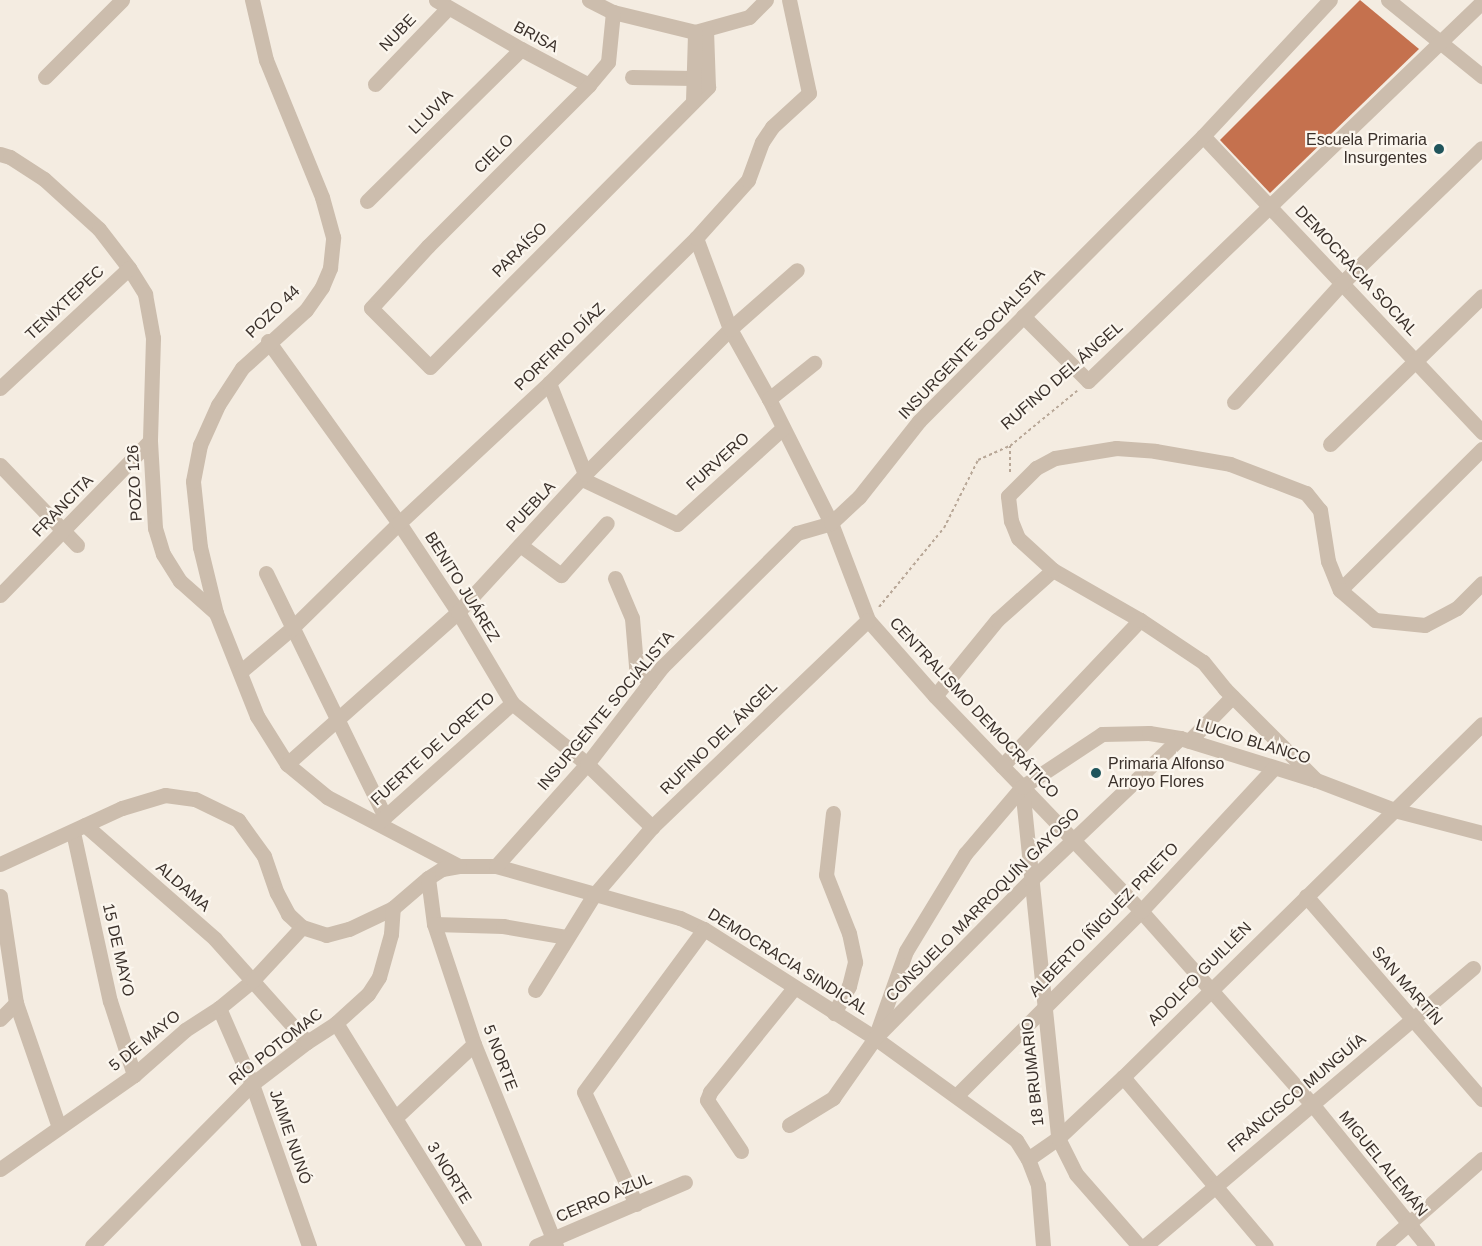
<!DOCTYPE html>
<html>
<head>
<meta charset="utf-8">
<style>
	body { margin:0 }
	#map { position:relative; width:1482px; height:1246px; overflow:hidden; background:#f4ece1; font-family:Arial,sans-serif }
	div>[style] { position:absolute }
	[style*='--x'] { left:calc(var(--x)*1px); top:calc(var(--y)*1px); width:calc(var(--w)*1px); rotate:calc(var(--a)*1deg) }
	.building>* { inset:0; background:#c5714e }
	.path>* { height:2px; margin-top:-1px; transform-origin:0; background:repeating-linear-gradient(90deg,#b8a797 0 3px,transparent 0 6px) }
	.street>* { height:15px; margin:-7.5px; padding:0 7.5px; transform-origin:7.5px; border-radius:7.5px; background:#ccbdad }
	.dots>* { width:16px; height:16px; translate:-50% -50%; box-sizing:border-box; border:3px solid #fbf6ee; border-radius:50% }
	span { translate:-50% -50%; white-space:nowrap; text-align:center; line-height:1.15; -webkit-text-stroke:4.5px #fbf6ee; paint-order:stroke }
	.street-label { font-size:16px; color:#3b312b }
	.poi-label { font-size:16px; color:#3b312b }
	.right { translate:-100% -50%; text-align:right }
	.left { translate:0 -50%; text-align:left }
</style>
</head>
<body>
<div id="map">
	<div class="building">
		<div style="clip-path:polygon(1360px 0,1419px 49px,1270px 193px,1220px 140px)"></div>
	</div>
	<div class="path">
		<div style="--x:1010;--y:472;--w:26;--a:-90"></div>
		<div style="--x:879;--y:607;--w:102;--a:-50.6"></div>
		<div style="--x:944;--y:528;--w:76;--a:-63.4"></div>
		<div style="--x:978;--y:460;--w:35;--a:-24"></div>
		<div style="--x:1010;--y:446;--w:87;--a:-39.4"></div>
	</div>
	<div class="street">
		<div style="--x:436;--y:0;--w:98;--a:30"></div>
		<div style="--x:521;--y:49;--w:77;--a:27.9"></div>
		<div style="--x:589;--y:0;--w:27;--a:27"></div>
		<div style="--x:613;--y:12;--w:84;--a:13.7"></div>
		<div style="--x:695;--y:32;--w:56;--a:-15.5"></div>
		<div style="--x:749;--y:17;--w:24;--a:-45"></div>
		<div style="--x:1388;--y:0;--w:121;--a:39"></div>
		<div style="--x:613;--y:12;--w:50;--a:95.7"></div>
		<div style="--x:608;--y:62;--w:30;--a:130"></div>
		<div style="--x:589;--y:85;--w:228;--a:135"></div>
		<div style="--x:428;--y:246;--w:84;--a:132.6"></div>
		<div style="--x:371;--y:308;--w:83;--a:45"></div>
		<div style="--x:430;--y:367;--w:395;--a:-45.2"></div>
		<div style="--x:708;--y:87;--w:56;--a:-92"></div>
		<div style="--x:45;--y:77;--w:109;--a:-45"></div>
		<div style="--x:632;--y:77;--w:62;--a:0.9"></div>
		<div style="--x:375;--y:84;--w:105;--a:-46.2"></div>
		<div style="--x:693;--y:101;--w:69;--a:-88.3"></div>
		<div style="--x:1203;--y:136;--w:407;--a:46.7"></div>
		<div style="--x:0;--y:154;--w:10;--a:17"></div>
		<div style="--x:10;--y:157;--w:40;--a:32.9"></div>
		<div style="--x:44;--y:179;--w:74;--a:42.3"></div>
		<div style="--x:99;--y:229;--w:49;--a:52.4"></div>
		<div style="--x:129;--y:268;--w:31;--a:58"></div>
		<div style="--x:145;--y:294;--w:45;--a:79.7"></div>
		<div style="--x:153;--y:338;--w:103;--a:91.7"></div>
		<div style="--x:150;--y:441;--w:87;--a:86.7"></div>
		<div style="--x:155;--y:528;--w:27;--a:73"></div>
		<div style="--x:163;--y:554;--w:32;--a:58"></div>
		<div style="--x:180;--y:581;--w:48;--a:41.6"></div>
		<div style="--x:216;--y:613;--w:111;--a:68.3"></div>
		<div style="--x:257;--y:716;--w:57;--a:58"></div>
		<div style="--x:287;--y:764;--w:52;--a:39.5"></div>
		<div style="--x:327;--y:797;--w:149;--a:27.6"></div>
		<div style="--x:459;--y:866;--w:37;--a:0"></div>
		<div style="--x:496;--y:866;--w:191;--a:15.8"></div>
		<div style="--x:680;--y:918;--w:26;--a:25"></div>
		<div style="--x:704;--y:929;--w:203;--a:32.5"></div>
		<div style="--x:875;--y:1038;--w:174;--a:35.9"></div>
		<div style="--x:1016;--y:1140;--w:22;--a:58"></div>
		<div style="--x:1028;--y:1159;--w:28;--a:69"></div>
		<div style="--x:1038;--y:1185;--w:61;--a:85.3"></div>
		<div style="--x:367;--y:201;--w:216;--a:-44.6"></div>
		<div style="--x:696;--y:238;--w:97;--a:69.5"></div>
		<div style="--x:730;--y:329;--w:80;--a:60.9"></div>
		<div style="--x:769;--y:399;--w:139;--a:63.4"></div>
		<div style="--x:831;--y:523;--w:104;--a:69.1"></div>
		<div style="--x:868;--y:620;--w:101;--a:48.6"></div>
		<div style="--x:935;--y:696;--w:298;--a:46.2"></div>
		<div style="--x:1141;--y:911;--w:258;--a:48.5"></div>
		<div style="--x:1312;--y:1104;--w:183;--a:51"></div>
		<div style="--x:1023;--y:316;--w:92;--a:45"></div>
		<div style="--x:1088;--y:381;--w:547;--a:-43.89"></div>
		<div style="--x:268;--y:341;--w:224;--a:54.3"></div>
		<div style="--x:399;--y:523;--w:107;--a:56.5"></div>
		<div style="--x:458;--y:612;--w:106;--a:59.3"></div>
		<div style="--x:512;--y:703;--w:97;--a:39.1"></div>
		<div style="--x:587;--y:764;--w:91;--a:44.1"></div>
		<div style="--x:549;--y:383;--w:98;--a:68.4"></div>
		<div style="--x:0;--y:388;--w:176;--a:-42.9"></div>
		<div style="--x:769;--y:399;--w:58;--a:-38.7"></div>
		<div style="--x:1234;--y:402;--w:161;--a:-47.8"></div>
		<div style="--x:1342;--y:283;--w:194;--a:-44"></div>
		<div style="--x:1330;--y:444;--w:212;--a:-44.2"></div>
		<div style="--x:0;--y:465;--w:111;--a:46.1"></div>
		<div style="--x:582;--y:479;--w:105;--a:25.3"></div>
		<div style="--x:677;--y:524;--w:143;--a:-42.2"></div>
		<div style="--x:520;--y:545;--w:51;--a:36.2"></div>
		<div style="--x:561;--y:575;--w:69;--a:-48.5"></div>
		<div style="--x:266;--y:573;--w:271;--a:64"></div>
		<div style="--x:615;--y:578;--w:43;--a:67"></div>
		<div style="--x:632;--y:618;--w:48;--a:85.2"></div>
		<div style="--x:636;--y:666;--w:22;--a:51"></div>
		<div style="--x:1340;--y:590;--w:200;--a:-44.8"></div>
		<div style="--x:0;--y:595;--w:215;--a:-45.8"></div>
		<div style="--x:216;--y:613;--w:68;--a:-103.6"></div>
		<div style="--x:200;--y:547;--w:66;--a:-96.1"></div>
		<div style="--x:193;--y:481;--w:37;--a:-79"></div>
		<div style="--x:200;--y:445;--w:44;--a:-65.8"></div>
		<div style="--x:218;--y:405;--w:44;--a:-57"></div>
		<div style="--x:242;--y:368;--w:86;--a:-42.2"></div>
		<div style="--x:306;--y:310;--w:28;--a:-55"></div>
		<div style="--x:322;--y:287;--w:21;--a:-67"></div>
		<div style="--x:330;--y:268;--w:31;--a:-84"></div>
		<div style="--x:333;--y:237;--w:41;--a:-105.4"></div>
		<div style="--x:322;--y:197;--w:148;--a:-112.2"></div>
		<div style="--x:266;--y:60;--w:62;--a:-103.1"></div>
		<div style="--x:240;--y:672;--w:68;--a:-40.2"></div>
		<div style="--x:292;--y:628;--w:150;--a:-44.5"></div>
		<div style="--x:399;--y:523;--w:205;--a:-43"></div>
		<div style="--x:549;--y:383;--w:206;--a:-44.6"></div>
		<div style="--x:696;--y:238;--w:78;--a:-48.1"></div>
		<div style="--x:748;--y:180;--w:40;--a:-69.8"></div>
		<div style="--x:762;--y:142;--w:18;--a:-56"></div>
		<div style="--x:772;--y:127;--w:50;--a:-42.6"></div>
		<div style="--x:809;--y:93;--w:95;--a:-102.1"></div>
		<div style="--x:935;--y:696;--w:98;--a:-50.8"></div>
		<div style="--x:997;--y:620;--w:75;--a:-41.8"></div>
		<div style="--x:1189;--y:741;--w:62;--a:-45.7"></div>
		<div style="--x:287;--y:764;--w:229;--a:-41.6"></div>
		<div style="--x:458;--y:612;--w:188;--a:-47.4"></div>
		<div style="--x:585;--y:474;--w:205;--a:-45"></div>
		<div style="--x:730;--y:329;--w:89;--a:-41.4"></div>
		<div style="--x:1002;--y:766;--w:201;--a:-46.6"></div>
		<div style="--x:1316;--y:780;--w:129;--a:-135"></div>
		<div style="--x:1225;--y:689;--w:35;--a:-129"></div>
		<div style="--x:1203;--y:662;--w:76;--a:-146.3"></div>
		<div style="--x:1140;--y:620;--w:100;--a:-150.1"></div>
		<div style="--x:1053;--y:570;--w:47;--a:-137.6"></div>
		<div style="--x:1018;--y:538;--w:18;--a:-112"></div>
		<div style="--x:1011;--y:521;--w:25;--a:-97"></div>
		<div style="--x:1008;--y:496;--w:40;--a:-45"></div>
		<div style="--x:1036;--y:468;--w:21;--a:-28"></div>
		<div style="--x:1055;--y:458;--w:62;--a:-9.3"></div>
		<div style="--x:1116;--y:448;--w:39;--a:4"></div>
		<div style="--x:1155;--y:451;--w:76;--a:9.8"></div>
		<div style="--x:1230;--y:464;--w:81;--a:20.9"></div>
		<div style="--x:1306;--y:493;--w:22;--a:51"></div>
		<div style="--x:1320;--y:510;--w:52;--a:81.1"></div>
		<div style="--x:1328;--y:561;--w:31;--a:68"></div>
		<div style="--x:1340;--y:590;--w:46;--a:40.6"></div>
		<div style="--x:1375;--y:620;--w:50;--a:5.7"></div>
		<div style="--x:1425;--y:625;--w:36;--a:-28"></div>
		<div style="--x:1457;--y:608;--w:35;--a:-45"></div>
		<div style="--x:1022;--y:787;--w:353;--a:84.1"></div>
		<div style="--x:1058;--y:1138;--w:40;--a:63.4"></div>
		<div style="--x:1076;--y:1174;--w:96;--a:48.8"></div>
		<div style="--x:833;--y:813;--w:62;--a:96.4"></div>
		<div style="--x:826;--y:875;--w:62;--a:68.4"></div>
		<div style="--x:849;--y:933;--w:30;--a:78"></div>
		<div style="--x:855;--y:962;--w:25;--a:104"></div>
		<div style="--x:849;--y:986;--w:31;--a:119"></div>
		<div style="--x:378;--y:823;--w:180;--a:-41.8"></div>
		<div style="--x:85;--y:825;--w:173;--a:41.2"></div>
		<div style="--x:215;--y:939;--w:138;--a:48.2"></div>
		<div style="--x:73;--y:832;--w:173;--a:77.7"></div>
		<div style="--x:110;--y:1001;--w:78;--a:72"></div>
		<div style="--x:0;--y:864;--w:134;--a:-24.7"></div>
		<div style="--x:122;--y:808;--w:45;--a:-16.8"></div>
		<div style="--x:165;--y:795;--w:30;--a:8"></div>
		<div style="--x:195;--y:799;--w:48;--a:26"></div>
		<div style="--x:238;--y:820;--w:44;--a:54.2"></div>
		<div style="--x:264;--y:856;--w:39;--a:71"></div>
		<div style="--x:277;--y:893;--w:24;--a:62"></div>
		<div style="--x:288;--y:914;--w:19;--a:43"></div>
		<div style="--x:302;--y:927;--w:25;--a:18"></div>
		<div style="--x:326;--y:935;--w:24;--a:-15"></div>
		<div style="--x:349;--y:929;--w:49;--a:-25.5"></div>
		<div style="--x:393;--y:908;--w:46;--a:-40.6"></div>
		<div style="--x:428;--y:878;--w:17;--a:-33"></div>
		<div style="--x:442;--y:869;--w:17;--a:-10"></div>
		<div style="--x:496;--y:866;--w:137;--a:-48.3"></div>
		<div style="--x:587;--y:764;--w:123;--a:-52.3"></div>
		<div style="--x:662;--y:667;--w:190;--a:-44.8"></div>
		<div style="--x:797;--y:533;--w:35;--a:-16"></div>
		<div style="--x:831;--y:523;--w:38;--a:-43"></div>
		<div style="--x:859;--y:497;--w:97;--a:-51.7"></div>
		<div style="--x:919;--y:421;--w:402;--a:-45.1"></div>
		<div style="--x:1203;--y:136;--w:186;--a:-47"></div>
		<div style="--x:428;--y:878;--w:46;--a:82.6"></div>
		<div style="--x:434;--y:924;--w:126;--a:71.6"></div>
		<div style="--x:474;--y:1044;--w:218;--a:67.9"></div>
		<div style="--x:0;--y:896;--w:108;--a:81.5"></div>
		<div style="--x:16;--y:1003;--w:131;--a:70.9"></div>
		<div style="--x:1306;--y:896;--w:269;--a:49.1"></div>
		<div style="--x:434;--y:924;--w:69;--a:1.7"></div>
		<div style="--x:503;--y:926;--w:65;--a:9.8"></div>
		<div style="--x:535;--y:990;--w:112;--a:-58.2"></div>
		<div style="--x:594;--y:895;--w:89;--a:-49.5"></div>
		<div style="--x:652;--y:827;--w:299;--a:-43.8"></div>
		<div style="--x:219;--y:1008;--w:83;--a:66.5"></div>
		<div style="--x:252;--y:1084;--w:172;--a:70.6"></div>
		<div style="--x:0;--y:1019;--w:23;--a:-45"></div>
		<div style="--x:336;--y:1023;--w:262;--a:58.2"></div>
		<div style="--x:875;--y:1038;--w:92;--a:-70.4"></div>
		<div style="--x:906;--y:951;--w:114;--a:-58.7"></div>
		<div style="--x:965;--y:854;--w:88;--a:-49.6"></div>
		<div style="--x:1022;--y:787;--w:96;--a:-33.5"></div>
		<div style="--x:1102;--y:734;--w:47;--a:-1.2"></div>
		<div style="--x:1149;--y:733;--w:31;--a:9"></div>
		<div style="--x:1180;--y:738;--w:142;--a:17.2"></div>
		<div style="--x:1316;--y:780;--w:84;--a:21"></div>
		<div style="--x:1394;--y:810;--w:91;--a:14.6"></div>
		<div style="--x:1123;--y:1077;--w:221;--a:49.8"></div>
		<div style="--x:957;--y:1095;--w:260;--a:-45"></div>
		<div style="--x:1141;--y:911;--w:195;--a:-47.1"></div>
		<div style="--x:395;--y:1118;--w:108;--a:-43.1"></div>
		<div style="--x:789;--y:1125;--w:52;--a:-31.5"></div>
		<div style="--x:833;--y:1098;--w:73;--a:-55"></div>
		<div style="--x:875;--y:1038;--w:222;--a:-45.4"></div>
		<div style="--x:1031;--y:880;--w:206;--a:-43.6"></div>
		<div style="--x:741;--y:1151;--w:61;--a:-123.7"></div>
		<div style="--x:707;--y:1100;--w:9;--a:-69"></div>
		<div style="--x:710;--y:1092;--w:134;--a:-51.1"></div>
		<div style="--x:1028;--y:1159;--w:37;--a:-35"></div>
		<div style="--x:1058;--y:1138;--w:89;--a:-43.2"></div>
		<div style="--x:1123;--y:1077;--w:503;--a:-44.52"></div>
		<div style="--x:0;--y:1169;--w:164;--a:-35"></div>
		<div style="--x:134;--y:1075;--w:68;--a:-41.4"></div>
		<div style="--x:185;--y:1030;--w:40;--a:-32.9"></div>
		<div style="--x:219;--y:1008;--w:44;--a:-39.5"></div>
		<div style="--x:253;--y:980;--w:72;--a:-47.2"></div>
		<div style="--x:636;--y:1204;--w:123;--a:-114.9"></div>
		<div style="--x:584;--y:1092;--w:202;--a:-53.6"></div>
		<div style="--x:92;--y:1246;--w:228;--a:-45.4"></div>
		<div style="--x:252;--y:1084;--w:69;--a:-37.4"></div>
		<div style="--x:307;--y:1042;--w:35;--a:-33"></div>
		<div style="--x:336;--y:1023;--w:43;--a:-42.2"></div>
		<div style="--x:368;--y:994;--w:20;--a:-57"></div>
		<div style="--x:379;--y:977;--w:45;--a:-74.4"></div>
		<div style="--x:391;--y:934;--w:26;--a:-86"></div>
		<div style="--x:536;--y:1246;--w:162;--a:-23.2"></div>
		<div style="--x:1145;--y:1246;--w:430;--a:-40.3"></div>
		<div style="--x:1383;--y:1246;--w:132;--a:-41.3"></div>
	</div>
	<div class="dots">
		<div style="left:1439px;top:149px;background:#20555c"></div>
		<div style="left:1096px;top:773px;background:#20555c"></div>
	</div>
	<div class="street-label">
		<span style="left:398px;top:33px;rotate:-46deg">NUBE</span>
		<span style="left:536px;top:37px;rotate:28deg">BRISA</span>
		<span style="left:431px;top:112px;rotate:-45deg">LLUVIA</span>
		<span style="left:494px;top:154px;rotate:-45deg">CIELO</span>
		<span style="left:520px;top:250px;rotate:-45deg">PARAÍSO</span>
		<span style="left:1356px;top:271px;rotate:47deg">DEMOCRACIA SOCIAL</span>
		<span style="left:65px;top:303px;rotate:-43deg">TENIXTEPEC</span>
		<span style="left:273px;top:312px;rotate:-44deg">POZO 44</span>
		<span style="left:972px;top:344px;rotate:-46deg">INSURGENTE SOCIALISTA</span>
		<span style="left:560px;top:347px;rotate:-44deg">PORFIRIO DÍAZ</span>
		<span style="left:1062px;top:376px;rotate:-41deg">RUFINO DEL ÁNGEL</span>
		<span style="left:718px;top:462px;rotate:-42deg">FURVERO</span>
		<span style="left:135px;top:483px;rotate:-93deg">POZO 126</span>
		<span style="left:63px;top:506px;rotate:-46deg">FRANCITA</span>
		<span style="left:531px;top:507px;rotate:-47deg">PUEBLA</span>
		<span style="left:462px;top:587px;rotate:58deg">BENITO JUÁREZ</span>
		<span style="left:974px;top:708px;rotate:47deg">CENTRALISMO DEMOCRÁTICO</span>
		<span style="left:606px;top:711px;rotate:-50deg">INSURGENTE SOCIALISTA</span>
		<span style="left:719px;top:738px;rotate:-44deg">RUFINO DEL ÁNGEL</span>
		<span style="left:1253px;top:742px;rotate:17deg">LUCIO BLANCO</span>
		<span style="left:433px;top:749px;rotate:-42deg">FUERTE DE LORETO</span>
		<span style="left:183px;top:887px;rotate:41deg">ALDAMA</span>
		<span style="left:983px;top:905px;rotate:-45deg">CONSUELO MARROQUÍN GAYOSO</span>
		<span style="left:1104px;top:920px;rotate:-46deg">ALBERTO ÍÑIGUEZ PRIETO</span>
		<span style="left:118px;top:950px;rotate:77deg">15 DE MAYO</span>
		<span style="left:788px;top:962px;rotate:32deg">DEMOCRACIA SINDICAL</span>
		<span style="left:1200px;top:974px;rotate:-45deg">ADOLFO GUILLÉN</span>
		<span style="left:1407px;top:986px;rotate:49deg">SAN MARTÍN</span>
		<span style="left:145px;top:1041px;rotate:-39deg">5 DE MAYO</span>
		<span style="left:276px;top:1047px;rotate:-38deg">RÍO POTOMAC</span>
		<span style="left:500px;top:1058px;rotate:69deg">5 NORTE</span>
		<span style="left:1033px;top:1072px;rotate:-96deg">18 BRUMARIO</span>
		<span style="left:1297px;top:1093px;rotate:-40deg">FRANCISCO MUNGUÍA</span>
		<span style="left:290px;top:1137px;rotate:71deg">JAIME NUNÓ</span>
		<span style="left:1383px;top:1164px;rotate:51deg">MIGUEL ALEMÁN</span>
		<span style="left:449px;top:1173px;rotate:58deg">3 NORTE</span>
		<span style="left:604px;top:1198px;rotate:-23deg">CERRO AZUL</span>
	</div>
	<div class="poi-label">
		<span class="right" style="left:1427px;top:149px">Escuela Primaria<br>Insurgentes</span>
		<span class="left" style="left:1108px;top:773px">Primaria Alfonso<br>Arroyo Flores</span>
	</div>
</div>
</body>
</html>
